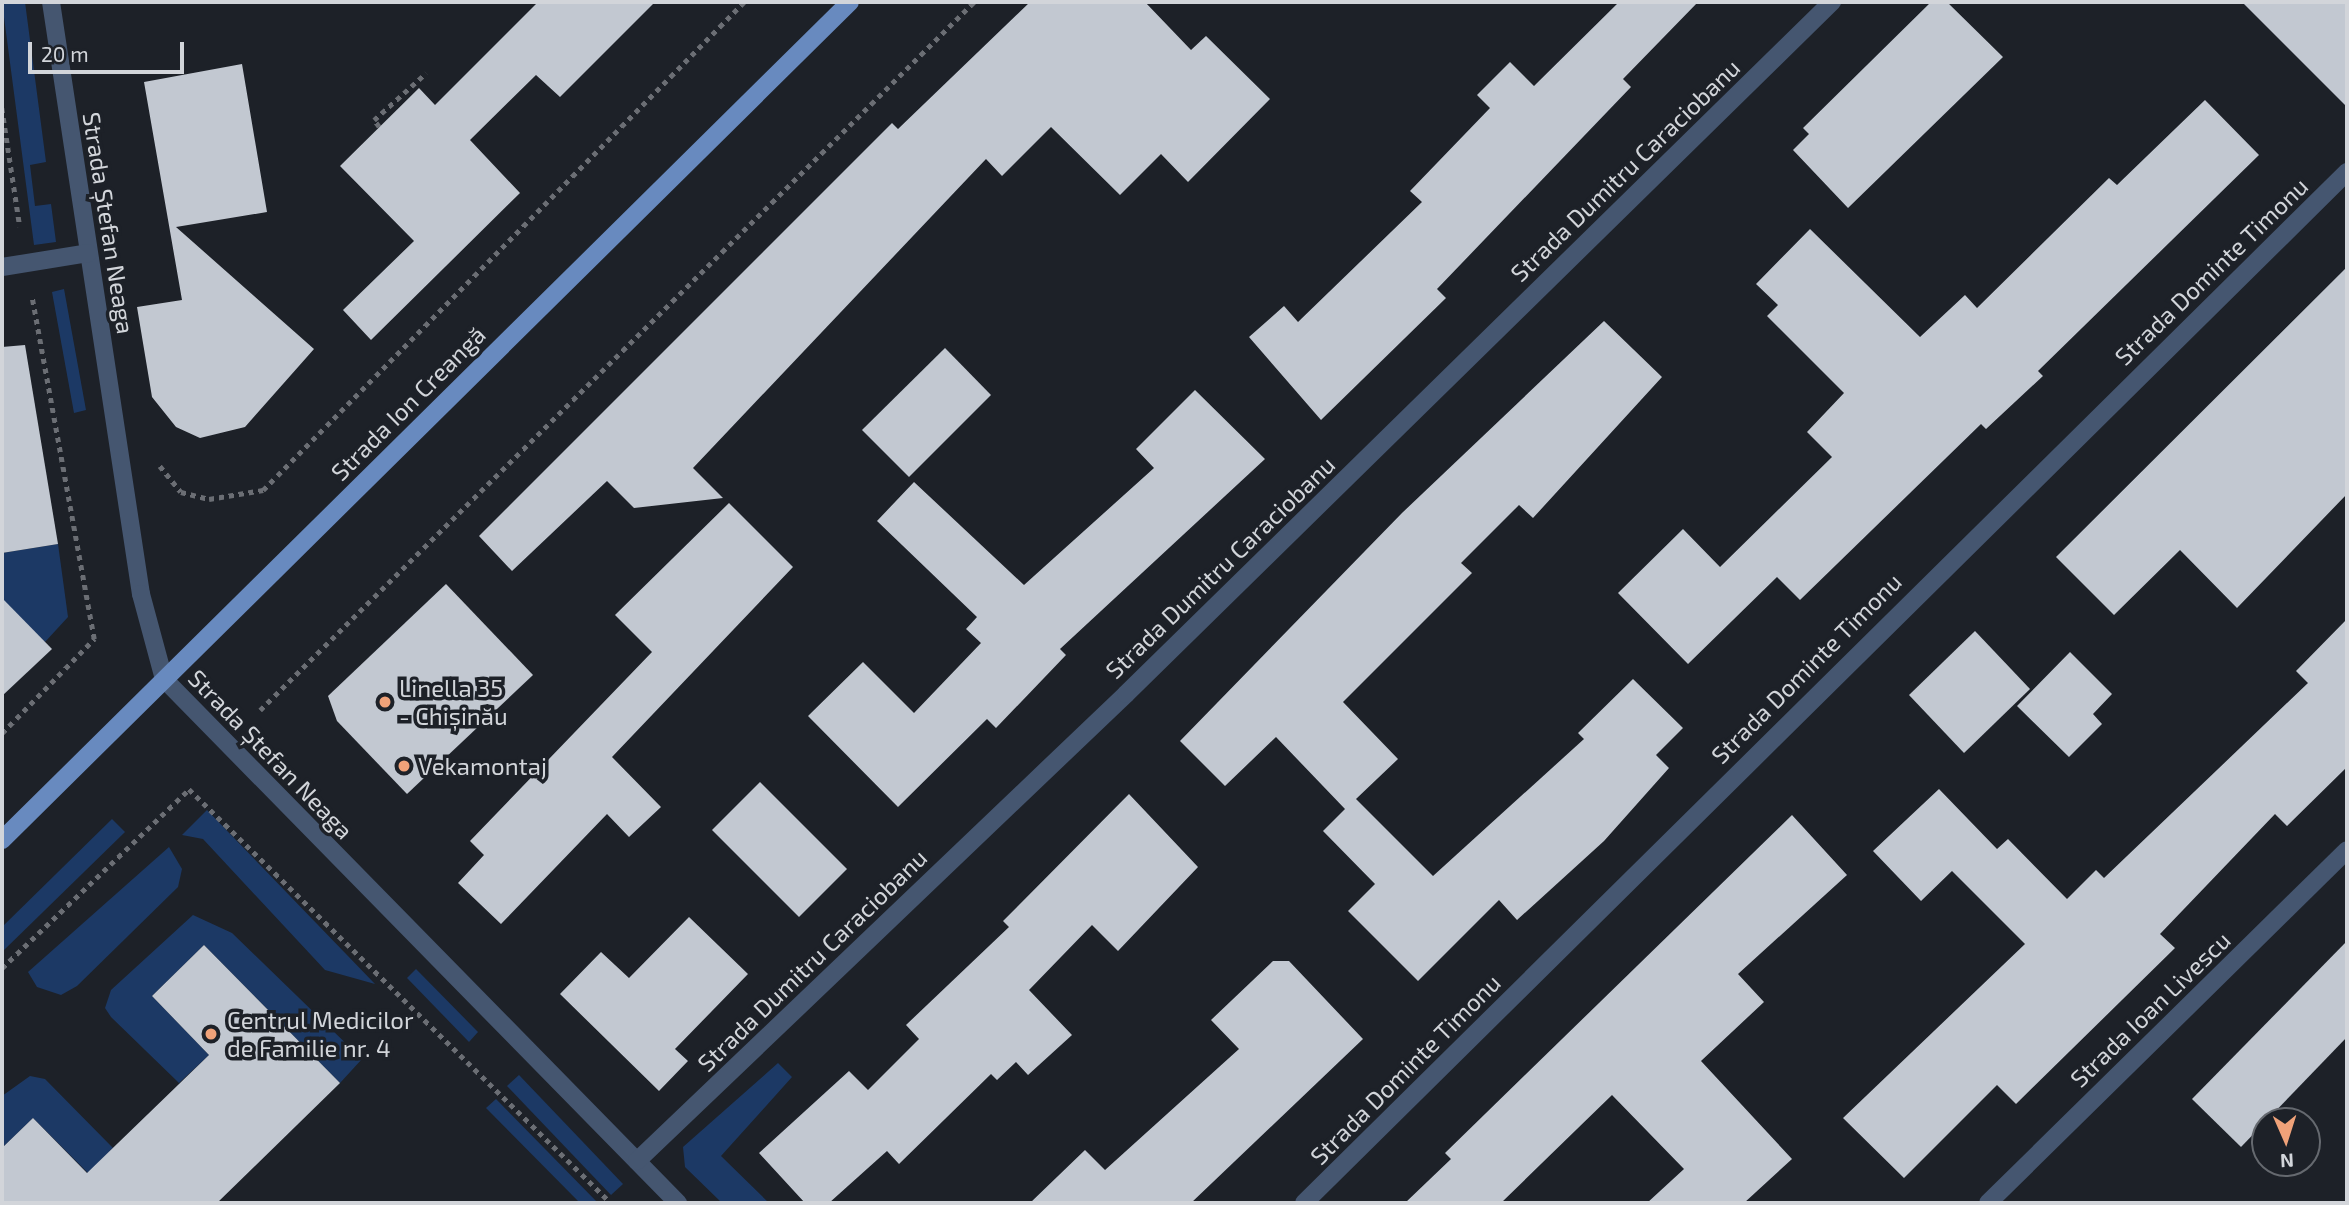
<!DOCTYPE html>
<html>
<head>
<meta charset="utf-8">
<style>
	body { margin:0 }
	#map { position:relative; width:2349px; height:1205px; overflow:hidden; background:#1d2128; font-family:"Exo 2",sans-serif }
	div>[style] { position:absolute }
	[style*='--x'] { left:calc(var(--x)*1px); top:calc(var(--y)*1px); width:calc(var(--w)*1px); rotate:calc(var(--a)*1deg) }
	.green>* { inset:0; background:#1c3965 }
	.building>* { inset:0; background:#c2c8d1 }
	.path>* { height:4.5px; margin-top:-2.25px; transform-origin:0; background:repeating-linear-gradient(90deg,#6b6e74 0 5px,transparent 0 10px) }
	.minor>* { height:18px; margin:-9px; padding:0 9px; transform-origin:9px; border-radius:9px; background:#455670 }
	.major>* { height:18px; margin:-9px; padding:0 9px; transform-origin:9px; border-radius:9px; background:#688abf }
	.dots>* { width:19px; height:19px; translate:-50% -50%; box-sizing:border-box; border:4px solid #1d2128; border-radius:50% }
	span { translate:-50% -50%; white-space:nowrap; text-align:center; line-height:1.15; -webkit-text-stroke:7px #1d2128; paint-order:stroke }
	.street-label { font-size:24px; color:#d2d5da }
	.poi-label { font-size:24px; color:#d2d5da }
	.left { translate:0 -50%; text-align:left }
	.frame { position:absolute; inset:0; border:4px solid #d2d5da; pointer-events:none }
	.north { position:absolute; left:2251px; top:1107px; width:70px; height:70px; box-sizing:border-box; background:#1d2128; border:2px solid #65696f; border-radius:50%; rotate:177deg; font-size:19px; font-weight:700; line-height:28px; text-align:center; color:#d2d5da }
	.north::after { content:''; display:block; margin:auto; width:24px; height:32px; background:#f0a279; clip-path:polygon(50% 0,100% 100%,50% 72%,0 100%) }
	.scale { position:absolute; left:28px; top:42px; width:156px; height:32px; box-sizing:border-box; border:4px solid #d2d5da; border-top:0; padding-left:9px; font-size:21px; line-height:24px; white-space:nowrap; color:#d2d5da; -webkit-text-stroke:5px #1d2128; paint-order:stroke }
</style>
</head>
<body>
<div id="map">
	<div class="green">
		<div style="clip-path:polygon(2px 2px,25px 2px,46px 162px,30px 165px,35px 206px,51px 204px,56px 242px,34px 245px)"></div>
		<div style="clip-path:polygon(64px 289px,86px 410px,74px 413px,52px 292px)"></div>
		<div style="clip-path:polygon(58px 544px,68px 617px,45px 642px,2px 601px,2px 553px)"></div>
		<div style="clip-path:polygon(207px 810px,375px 984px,325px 970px,203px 839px,182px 835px)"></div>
		<div style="clip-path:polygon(112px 819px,125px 832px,2px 952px,2px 927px)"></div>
		<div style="clip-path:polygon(169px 847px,182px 869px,178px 887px,77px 986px,61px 995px,37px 987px,28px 972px)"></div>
		<div style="clip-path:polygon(193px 915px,232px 933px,362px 1059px,340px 1083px,204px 945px,152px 996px,209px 1055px,179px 1083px,111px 1017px,105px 1008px,111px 990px)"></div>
		<div style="clip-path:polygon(416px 969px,478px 1032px,469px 1042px,407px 978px)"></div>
		<div style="clip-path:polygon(778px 1063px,792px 1077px,721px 1156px,769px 1203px,722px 1203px,685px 1167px,683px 1147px)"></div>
		<div style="clip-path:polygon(519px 1075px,623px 1184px,611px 1195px,507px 1086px)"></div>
		<div style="clip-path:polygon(30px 1076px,45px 1079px,113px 1148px,88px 1173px,33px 1118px,2px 1148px,2px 1096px)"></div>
		<div style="clip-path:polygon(496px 1099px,598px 1203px,580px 1203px,486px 1108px)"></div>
	</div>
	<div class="building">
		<div style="clip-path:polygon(538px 2px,655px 2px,560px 97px,536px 75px,470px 140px,520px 193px,371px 340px,343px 310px,414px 241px,340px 166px,419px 88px,435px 105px)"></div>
		<div style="clip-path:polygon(1030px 2px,1145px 2px,1191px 50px,1206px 36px,1270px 99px,1188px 182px,1161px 154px,1120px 195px,1051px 127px,1002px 176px,986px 159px,693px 468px,723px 498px,634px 508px,607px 481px,512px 571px,479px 536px,892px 123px,898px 129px)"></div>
		<div style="clip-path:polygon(1619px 2px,1698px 2px,1623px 79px,1631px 87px,1437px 289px,1446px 298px,1321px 420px,1249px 337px,1284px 306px,1298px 322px,1422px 202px,1410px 191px,1490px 108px,1477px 95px,1510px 62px,1534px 86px)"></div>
		<div style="clip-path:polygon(1931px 2px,1947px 2px,2003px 57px,1848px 208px,1793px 150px,1809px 134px,1803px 128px)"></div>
		<div style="clip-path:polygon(2242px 2px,2347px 2px,2347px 107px)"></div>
		<div style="clip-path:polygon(242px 64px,267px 212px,176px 227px,314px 349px,245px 427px,200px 438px,176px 427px,152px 397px,137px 307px,182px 300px,144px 82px)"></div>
		<div style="clip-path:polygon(2205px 100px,2259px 155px,2038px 371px,2043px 376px,1986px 429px,1981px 424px,1800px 600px,1777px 577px,1688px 664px,1618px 593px,1683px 529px,1720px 567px,1832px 457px,1807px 432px,1844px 393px,1767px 316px,1778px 305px,1756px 284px,1810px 229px,1920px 337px,1965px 295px,1977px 308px,2109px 178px,2117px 185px)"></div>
		<div style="clip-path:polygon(2347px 267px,2347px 494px,2237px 608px,2180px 550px,2114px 615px,2056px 557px)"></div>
		<div style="clip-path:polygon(1604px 321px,1662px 377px,1533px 518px,1519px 505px,1461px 563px,1472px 573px,1343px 702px,1398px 759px,1356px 799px,1433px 876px,1584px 739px,1578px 733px,1633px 679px,1683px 728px,1656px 755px,1669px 768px,1604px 841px,1517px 920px,1499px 900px,1418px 981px,1348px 911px,1375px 884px,1323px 831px,1345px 809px,1276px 737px,1225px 786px,1180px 741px,1402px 513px)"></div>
		<div style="clip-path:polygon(25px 345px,58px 544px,2px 553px,2px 347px)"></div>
		<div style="clip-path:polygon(945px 348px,991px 395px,909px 477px,862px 430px)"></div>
		<div style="clip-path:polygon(1195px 390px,1265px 459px,1060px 649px,1066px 655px,996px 728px,987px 719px,898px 807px,808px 716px,863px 662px,914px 713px,981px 643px,966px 629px,977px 617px,877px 521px,914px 482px,1024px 585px,1154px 468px,1136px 449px)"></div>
		<div style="clip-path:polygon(729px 503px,793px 567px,612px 757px,661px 807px,629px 837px,607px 814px,501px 924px,458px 883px,484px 855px,470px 841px,652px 652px,615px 615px)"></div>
		<div style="clip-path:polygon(446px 584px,533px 675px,407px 794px,337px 721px,328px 696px)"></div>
		<div style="clip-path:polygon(2px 598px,52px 649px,2px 696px)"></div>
		<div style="clip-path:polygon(2347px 619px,2347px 767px,2287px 826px,2275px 814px,2160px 934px,2175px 948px,2016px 1104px,1997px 1085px,1904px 1178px,1843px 1118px,2025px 944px,1952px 871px,1921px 901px,1873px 851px,1939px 789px,1997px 849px,2008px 839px,2067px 899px,2096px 870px,2104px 878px,2308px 683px,2296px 671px)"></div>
		<div style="clip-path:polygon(1975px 631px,2030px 689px,1964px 753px,1909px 695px)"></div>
		<div style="clip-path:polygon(2070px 652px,2112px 694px,2093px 714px,2102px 724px,2069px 757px,2017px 706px)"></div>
		<div style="clip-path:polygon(760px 782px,847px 869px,799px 917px,712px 830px)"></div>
		<div style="clip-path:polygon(1129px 794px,1198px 867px,1118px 951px,1092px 925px,1029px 990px,1072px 1035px,1028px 1075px,1016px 1062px,997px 1080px,991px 1074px,899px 1164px,887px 1151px,829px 1203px,805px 1203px,759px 1153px,849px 1071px,868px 1090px,919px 1039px,906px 1025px,1009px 927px,1003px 921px)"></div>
		<div style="clip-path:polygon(1792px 815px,1847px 875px,1738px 974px,1764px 1002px,1701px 1061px,1792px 1159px,1744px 1203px,1647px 1203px,1684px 1169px,1612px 1095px,1501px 1203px,1405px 1203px,1451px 1159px,1445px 1153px)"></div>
		<div style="clip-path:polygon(689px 917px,748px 974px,675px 1049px,688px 1061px,659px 1091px,560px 994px,601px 952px,629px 978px)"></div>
		<div style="clip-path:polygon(2347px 941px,2347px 1037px,2241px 1147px,2192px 1099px)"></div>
		<div style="clip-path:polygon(204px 945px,340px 1083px,217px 1203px,2px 1203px,2px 1148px,33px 1118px,87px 1173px,209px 1055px,152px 996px)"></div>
		<div style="clip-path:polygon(1273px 961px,1289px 961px,1363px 1039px,1191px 1203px,1030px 1203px,1085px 1150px,1105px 1170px,1239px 1049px,1211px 1020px)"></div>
	</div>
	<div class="path">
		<div style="--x:2;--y:108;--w:120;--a:81.4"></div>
		<div style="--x:379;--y:127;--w:9;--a:-126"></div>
		<div style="--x:374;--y:120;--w:70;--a:-42.1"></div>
		<div style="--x:160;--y:466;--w:33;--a:51"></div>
		<div style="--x:181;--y:492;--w:29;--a:14"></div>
		<div style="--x:209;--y:499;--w:55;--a:-9.5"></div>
		<div style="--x:263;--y:490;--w:685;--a:-45.41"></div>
		<div style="--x:260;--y:710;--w:1006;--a:-44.76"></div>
		<div style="--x:2;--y:733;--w:132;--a:-45.6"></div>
		<div style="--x:94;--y:639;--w:347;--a:-100.3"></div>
		<div style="--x:2;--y:968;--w:259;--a:-43.7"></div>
		<div style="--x:189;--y:789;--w:591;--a:44.45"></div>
	</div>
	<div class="minor">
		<div style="--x:51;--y:2;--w:599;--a:81.36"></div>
		<div style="--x:141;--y:594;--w:88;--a:74.9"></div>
		<div style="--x:164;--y:679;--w:734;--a:45.55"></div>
		<div style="--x:2;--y:267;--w:87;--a:-9.2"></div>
		<div style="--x:637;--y:1161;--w:676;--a:-43.68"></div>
		<div style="--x:1126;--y:694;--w:989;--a:-44.43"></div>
		<div style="--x:1304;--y:1203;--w:1467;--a:-44.67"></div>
		<div style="--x:1988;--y:1203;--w:503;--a:-44.52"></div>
	</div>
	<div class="major">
		<div style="--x:2;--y:840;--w:1192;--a:-44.66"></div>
	</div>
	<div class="dots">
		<div style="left:385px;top:702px;background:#f0a279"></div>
		<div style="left:404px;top:766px;background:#f0a279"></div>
		<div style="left:211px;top:1034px;background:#f0a279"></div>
	</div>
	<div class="street-label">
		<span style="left:1625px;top:170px;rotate:-44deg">Strada Dumitru Caraciobanu</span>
		<span style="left:109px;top:223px;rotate:81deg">Strada Ștefan Neaga</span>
		<span style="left:2211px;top:271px;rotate:-44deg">Strada Dominte Timonu</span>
		<span style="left:408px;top:403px;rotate:-45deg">Strada Ion Creangă</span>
		<span style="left:1220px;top:567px;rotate:-44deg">Strada Dumitru Caraciobanu</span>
		<span style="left:1806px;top:668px;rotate:-45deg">Strada Dominte Timonu</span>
		<span style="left:271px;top:754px;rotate:46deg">Strada Ștefan Neaga</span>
		<span style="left:812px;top:960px;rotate:-44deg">Strada Dumitru Caraciobanu</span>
		<span style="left:2150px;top:1009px;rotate:-44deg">Strada Ioan Livescu</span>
		<span style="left:1405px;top:1069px;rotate:-45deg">Strada Dominte Timonu</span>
	</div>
	<div class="poi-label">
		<span class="left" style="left:399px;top:702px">Linella 35<br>- Chișinău</span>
		<span class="left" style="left:418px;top:766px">Vekamontaj</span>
		<span class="left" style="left:227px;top:1034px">Centrul Medicilor<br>de Familie nr. 4</span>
	</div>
	<div class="frame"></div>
	<div class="north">N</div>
	<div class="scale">20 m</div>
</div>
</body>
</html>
